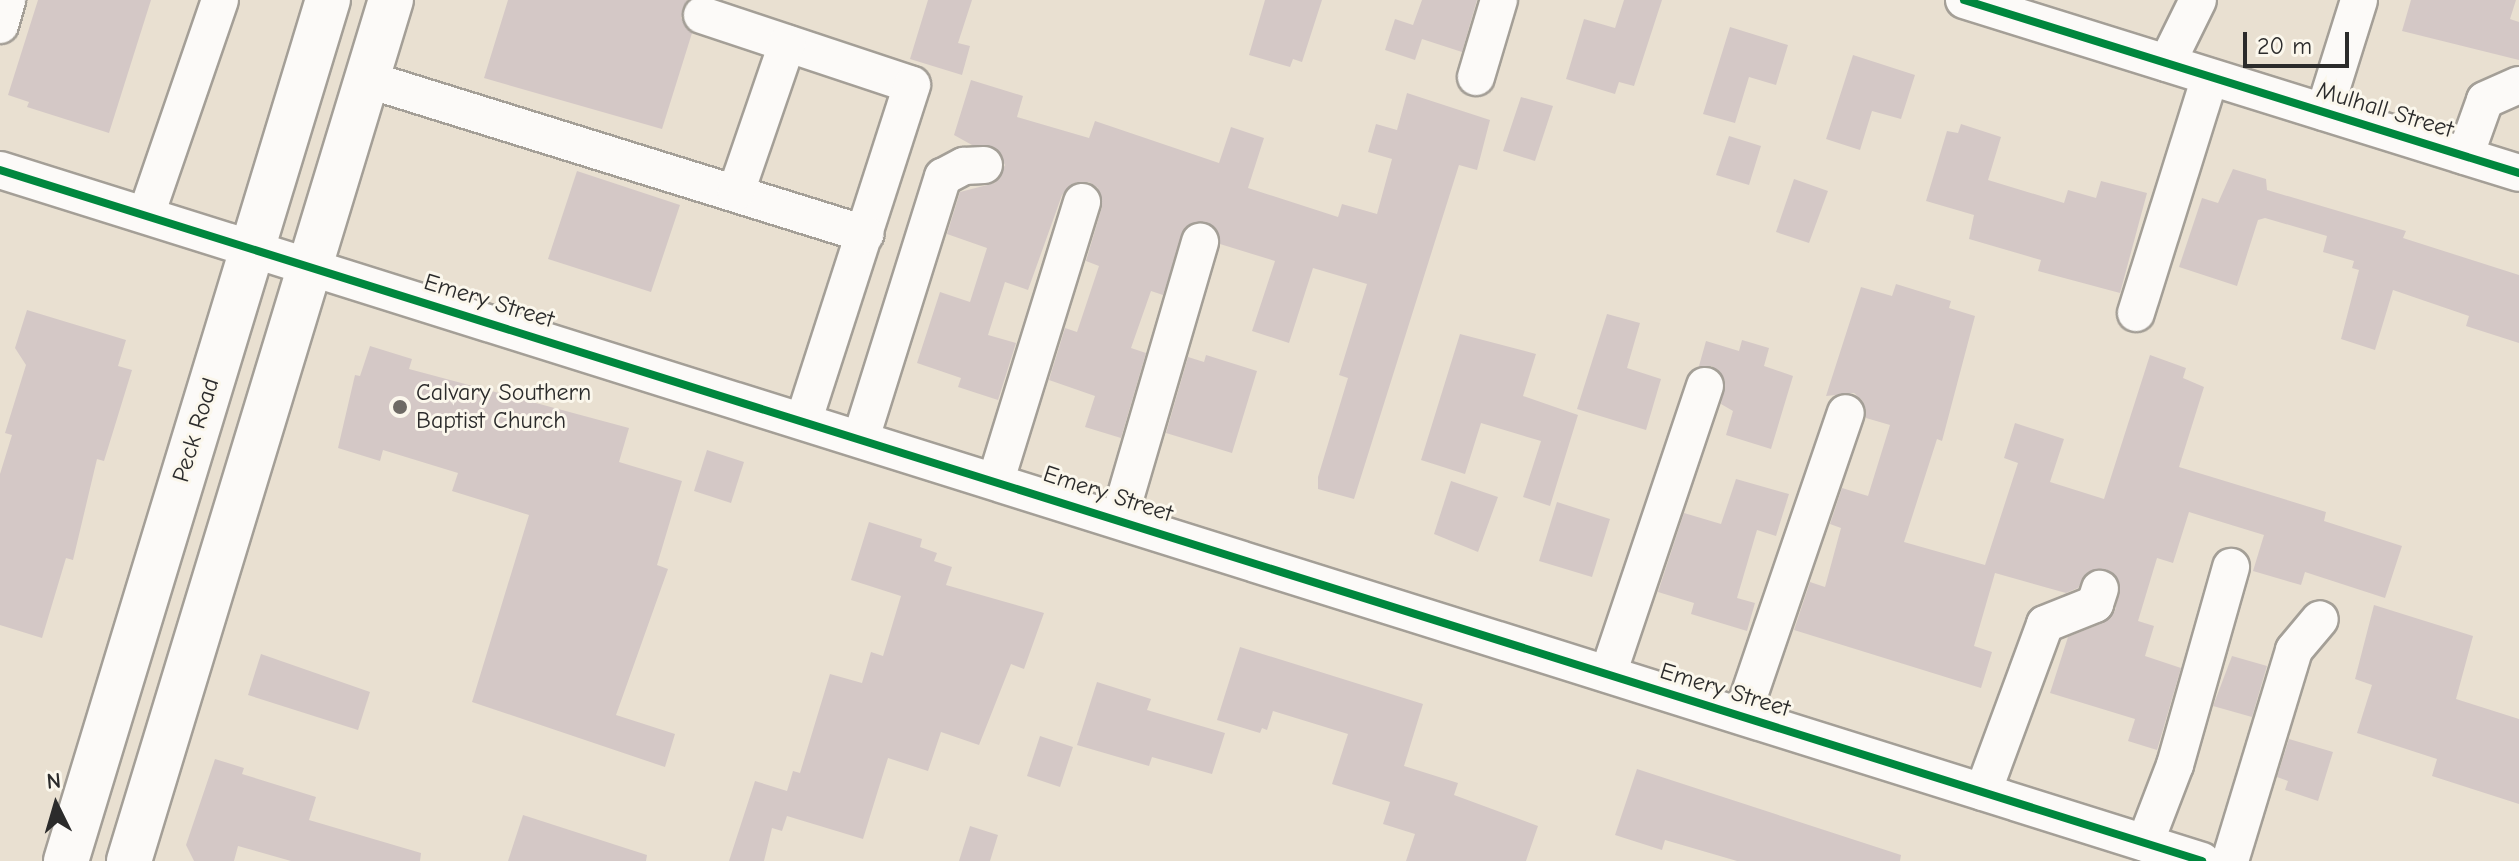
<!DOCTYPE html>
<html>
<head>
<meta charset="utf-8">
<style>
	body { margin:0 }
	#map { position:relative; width:2519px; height:861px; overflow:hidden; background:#e9e0d1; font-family:"Comic Neue",sans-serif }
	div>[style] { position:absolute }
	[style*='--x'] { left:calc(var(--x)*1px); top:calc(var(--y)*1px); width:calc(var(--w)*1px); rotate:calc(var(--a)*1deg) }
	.building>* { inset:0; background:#d4c8c6 }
	.roads { filter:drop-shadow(2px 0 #a49f97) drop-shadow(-2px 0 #a49f97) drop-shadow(0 2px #a49f97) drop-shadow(0 -2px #a49f97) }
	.minor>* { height:36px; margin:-18px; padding:0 18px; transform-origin:18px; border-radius:18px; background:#fcfaf8 }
	.major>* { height:44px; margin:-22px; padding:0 22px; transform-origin:22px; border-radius:22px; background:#fcfaf8 }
	.cycleway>* { height:8px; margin:-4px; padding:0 4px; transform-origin:4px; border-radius:4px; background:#00873e }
	.dots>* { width:22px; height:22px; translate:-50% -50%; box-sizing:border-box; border:4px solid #fbf7ec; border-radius:50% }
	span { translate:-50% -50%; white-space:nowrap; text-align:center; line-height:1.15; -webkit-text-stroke:6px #fbf7ec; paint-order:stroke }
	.street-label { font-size:24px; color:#2b2b2b }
	.poi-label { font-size:24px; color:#2b2b2b }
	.left { translate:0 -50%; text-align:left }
	.north { position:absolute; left:16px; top:765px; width:80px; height:80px; -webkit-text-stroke:6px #fbf7ec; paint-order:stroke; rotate:355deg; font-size:22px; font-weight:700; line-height:32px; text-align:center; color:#2b2b2b }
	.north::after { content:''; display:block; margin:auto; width:28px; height:36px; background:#2b2b2b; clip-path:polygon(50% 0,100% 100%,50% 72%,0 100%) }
	.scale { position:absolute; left:2243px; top:32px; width:106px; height:36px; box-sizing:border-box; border:4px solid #2b2b2b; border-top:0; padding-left:10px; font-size:24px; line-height:28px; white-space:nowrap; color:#2b2b2b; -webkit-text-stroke:6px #fbf7ec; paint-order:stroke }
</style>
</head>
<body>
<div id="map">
	<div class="building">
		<div style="clip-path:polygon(38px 0,151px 0,109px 133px,27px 107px,29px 102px,8px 95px)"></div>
		<div style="clip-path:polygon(508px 0,687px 0,681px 18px,692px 33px,662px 129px,484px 78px)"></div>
		<div style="clip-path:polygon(928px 0,972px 0,958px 43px,970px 46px,962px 75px,910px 59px)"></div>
		<div style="clip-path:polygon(1265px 0,1322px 0,1302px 62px,1293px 59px,1290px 67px,1249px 55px)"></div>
		<div style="clip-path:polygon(1422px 0,1477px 0,1462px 52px,1422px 39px,1415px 60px,1385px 50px,1395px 19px,1413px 25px)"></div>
		<div style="clip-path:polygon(1624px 0,1662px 0,1634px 86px,1619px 82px,1615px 94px,1566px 79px,1584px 19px,1615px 28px)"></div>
		<div style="clip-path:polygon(2411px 0,2516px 0,2510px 19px,2519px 22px,2519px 60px,2402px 31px)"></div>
		<div style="clip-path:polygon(1730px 27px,1788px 45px,1776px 85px,1749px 77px,1735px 123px,1703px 114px)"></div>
		<div style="clip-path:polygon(1853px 55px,1915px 75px,1901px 119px,1872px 111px,1860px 150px,1826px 139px)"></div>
		<div style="clip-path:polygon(971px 80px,1023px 96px,1017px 117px,1089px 138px,1095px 121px,1219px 163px,1231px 127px,1264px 138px,1248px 188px,1338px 217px,1342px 204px,1377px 214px,1392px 159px,1368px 152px,1376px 124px,1397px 130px,1407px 93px,1490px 120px,1477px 170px,1459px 165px,1354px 499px,1318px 489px,1318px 477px,1348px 378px,1339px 375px,1367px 284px,1313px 268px,1289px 343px,1252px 331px,1275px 261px,1220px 244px,1216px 228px,1205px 222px,1185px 227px,1163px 295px,1151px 291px,1131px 348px,1146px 353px,1121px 438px,1085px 427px,1095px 396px,1049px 380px,1065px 328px,1077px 332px,1099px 266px,1086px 261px,1102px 207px,1098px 188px,1089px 182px,1077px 182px,1062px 195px,1028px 290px,1005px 282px,988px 335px,1016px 343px,998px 400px,958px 387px,961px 378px,917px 363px,940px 292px,970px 302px,987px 248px,947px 234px,960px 192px,995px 183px,1005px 165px,994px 147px,972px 145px,954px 135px)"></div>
		<div style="clip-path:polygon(1521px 97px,1553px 106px,1535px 161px,1503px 151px)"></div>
		<div style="clip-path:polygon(1961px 124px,2001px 137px,1988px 180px,2064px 203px,2068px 190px,2096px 198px,2101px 181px,2147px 193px,2120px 293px,2038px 271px,2041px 260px,1969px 239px,1974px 215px,1926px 201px,1947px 131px,1958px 133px)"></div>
		<div style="clip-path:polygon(1729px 136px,1761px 146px,1749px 185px,1716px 175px)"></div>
		<div style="clip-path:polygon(2233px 169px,2266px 179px,2267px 190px,2406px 231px,2403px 238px,2519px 275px,2519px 343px,2466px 326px,2469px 316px,2393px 290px,2375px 350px,2341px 339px,2359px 270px,2352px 268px,2354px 261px,2323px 252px,2327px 236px,2265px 218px,2258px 220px,2237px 286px,2179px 267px,2202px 198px,2218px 203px)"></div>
		<div style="clip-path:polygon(577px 171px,680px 205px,651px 292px,548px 259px)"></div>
		<div style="clip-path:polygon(1794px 179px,1828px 191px,1809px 243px,1776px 232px)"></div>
		<div style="clip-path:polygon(1896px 284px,1951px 301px,1949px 308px,1975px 316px,1942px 441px,1937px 439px,1904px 542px,1985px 565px,2018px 463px,2004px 458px,2015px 423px,2064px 439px,2050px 482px,2104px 499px,2150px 355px,2186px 368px,2183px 378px,2204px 387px,2179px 467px,2326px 512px,2324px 521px,2402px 546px,2385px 598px,2305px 572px,2301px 585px,2253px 571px,2264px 535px,2189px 512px,2173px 563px,2157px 558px,2138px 621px,2154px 626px,2145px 656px,2181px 668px,2157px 750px,2128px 741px,2135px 719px,2050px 693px,2068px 637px,2103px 623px,2115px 611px,2120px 584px,2106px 569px,2087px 573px,2078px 588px,2066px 593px,1995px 573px,1974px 646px,1992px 652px,1981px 688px,1794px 630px,1810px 582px,1825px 587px,1841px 528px,1830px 524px,1842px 488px,1868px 496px,1890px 425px,1866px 418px,1862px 400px,1854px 393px,1826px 396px,1861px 287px,1892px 296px)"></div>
		<div style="clip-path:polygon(27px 310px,126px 340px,118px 366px,132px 370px,104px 461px,97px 459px,73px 560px,66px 558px,42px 638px,0 625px,0 474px,12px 435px,5px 433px,26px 365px,15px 348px)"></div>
		<div style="clip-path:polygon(1607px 314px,1640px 323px,1627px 368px,1661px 379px,1646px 430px,1577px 409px)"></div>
		<div style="clip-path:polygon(1460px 334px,1536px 354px,1523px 396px,1578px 415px,1550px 506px,1523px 497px,1541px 441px,1481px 423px,1465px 474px,1421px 460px)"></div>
		<div style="clip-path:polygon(1742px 340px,1769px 348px,1764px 366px,1793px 376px,1771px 449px,1726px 435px,1733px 411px,1721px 404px,1725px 381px,1712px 366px,1699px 366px,1706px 341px,1739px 351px)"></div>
		<div style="clip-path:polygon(370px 346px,412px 359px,409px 369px,629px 428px,619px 462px,682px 481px,657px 565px,668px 569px,616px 715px,675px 734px,665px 767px,472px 702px,529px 515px,452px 491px,458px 473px,383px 450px,380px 461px,338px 448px,355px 375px,360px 376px)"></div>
		<div style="clip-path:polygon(1206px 355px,1257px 371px,1232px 453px,1166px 433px,1188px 357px,1204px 362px)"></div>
		<div style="clip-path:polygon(707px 450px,744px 462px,731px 503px,694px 491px)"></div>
		<div style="clip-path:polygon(1736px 479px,1789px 494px,1776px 536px,1757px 530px,1737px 598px,1755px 603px,1747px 631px,1691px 614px,1694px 603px,1658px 592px,1684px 513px,1721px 524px)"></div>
		<div style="clip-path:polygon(1451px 481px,1498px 497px,1478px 552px,1434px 534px)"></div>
		<div style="clip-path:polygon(1557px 502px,1610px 519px,1592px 577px,1539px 561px)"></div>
		<div style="clip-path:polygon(869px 522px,922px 539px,920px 547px,937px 553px,934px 561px,952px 567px,946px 585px,1044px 613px,1024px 669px,1011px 664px,979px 745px,941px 732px,928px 771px,888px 758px,863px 839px,787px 816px,782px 831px,772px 828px,764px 861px,729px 861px,755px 781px,787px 791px,793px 771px,800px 773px,830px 674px,862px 683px,871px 652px,883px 656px,901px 596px,851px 580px)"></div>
		<div style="clip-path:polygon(2374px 605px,2473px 636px,2456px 699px,2519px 719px,2519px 804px,2432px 776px,2437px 759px,2357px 733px,2372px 685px,2355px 679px)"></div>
		<div style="clip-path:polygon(1240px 647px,1423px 704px,1404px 766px,1458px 783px,1454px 795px,1538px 826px,1526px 861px,1406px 861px,1415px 834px,1383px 824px,1390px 802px,1332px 784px,1348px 734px,1273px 711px,1267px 730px,1262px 728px,1260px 733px,1217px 720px)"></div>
		<div style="clip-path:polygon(261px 654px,370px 692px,358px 730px,248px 695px)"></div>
		<div style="clip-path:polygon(2232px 656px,2267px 666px,2252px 717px,2213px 706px)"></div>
		<div style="clip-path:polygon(1097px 682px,1151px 699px,1147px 710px,1225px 733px,1212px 774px,1152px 757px,1149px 766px,1077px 745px)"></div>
		<div style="clip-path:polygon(1040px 736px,1073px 747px,1060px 787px,1027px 776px)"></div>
		<div style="clip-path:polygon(2289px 739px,2333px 752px,2318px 801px,2285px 790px,2288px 781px,2277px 777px)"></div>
		<div style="clip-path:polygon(215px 759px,244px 768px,242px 774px,316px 797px,309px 820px,421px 853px,420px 861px,291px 861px,238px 846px,234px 861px,194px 861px,186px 845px)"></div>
		<div style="clip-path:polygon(1637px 769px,1901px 855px,1900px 861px,1737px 861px,1665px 840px,1662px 850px,1615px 835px)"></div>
		<div style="clip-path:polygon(523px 815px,647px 855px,646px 861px,508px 861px)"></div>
		<div style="clip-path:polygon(970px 826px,998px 835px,990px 861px,959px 861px)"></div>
	</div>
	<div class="roads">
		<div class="minor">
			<div style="--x:1964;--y:0;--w:581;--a:17.31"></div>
			<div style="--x:702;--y:15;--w:221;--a:18.4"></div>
			<div style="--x:912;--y:85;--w:352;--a:107.9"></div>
			<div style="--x:0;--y:25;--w:26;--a:-74"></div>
			<div style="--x:2167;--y:63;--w:70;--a:-63.8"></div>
			<div style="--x:1476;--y:77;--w:80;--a:-73.4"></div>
			<div style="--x:366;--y:79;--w:523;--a:17.26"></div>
			<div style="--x:2324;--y:112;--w:117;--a:-72.6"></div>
			<div style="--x:2465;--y:156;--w:59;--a:-70.3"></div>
			<div style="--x:2485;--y:100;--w:37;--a:-24"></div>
			<div style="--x:0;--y:170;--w:2308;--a:17.42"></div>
			<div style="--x:736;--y:192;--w:157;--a:-71"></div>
			<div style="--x:146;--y:215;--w:227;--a:-71"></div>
			<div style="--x:2136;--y:313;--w:247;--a:-72.6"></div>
			<div style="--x:861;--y:438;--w:274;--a:-72.6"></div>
			<div style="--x:943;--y:177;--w:24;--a:-28"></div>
			<div style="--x:964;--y:166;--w:20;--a:-3"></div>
			<div style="--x:996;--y:480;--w:291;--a:-72.8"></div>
			<div style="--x:1119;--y:519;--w:289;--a:-73.7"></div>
			<div style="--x:1608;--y:674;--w:304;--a:-71.4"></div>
			<div style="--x:1742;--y:716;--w:320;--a:-71.1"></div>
			<div style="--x:1983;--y:792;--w:179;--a:-69.7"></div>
			<div style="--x:2045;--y:624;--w:54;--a:-21.8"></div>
			<div style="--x:2095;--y:604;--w:16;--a:-72"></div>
			<div style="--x:2145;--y:843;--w:84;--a:-69"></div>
			<div style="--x:2175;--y:765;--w:206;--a:-74.2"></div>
			<div style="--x:2230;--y:861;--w:220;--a:-73.1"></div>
			<div style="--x:2294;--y:650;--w:40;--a:-50"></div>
		</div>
		<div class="major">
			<div style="--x:66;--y:861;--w:900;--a:-73.08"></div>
			<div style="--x:129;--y:861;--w:900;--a:-73.08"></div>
		</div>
	</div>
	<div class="cycleway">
		<div style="--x:1964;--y:0;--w:581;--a:17.31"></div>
		<div style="--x:0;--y:170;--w:2308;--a:17.42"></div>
	</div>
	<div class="dots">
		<div style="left:400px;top:407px;background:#6e6a65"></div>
	</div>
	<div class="street-label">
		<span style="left:2385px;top:110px;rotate:17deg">Mulhall Street</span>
		<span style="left:489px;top:301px;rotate:17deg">Emery Street</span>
		<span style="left:196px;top:430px;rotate:-73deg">Peck Road</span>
		<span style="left:1108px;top:494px;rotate:18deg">Emery Street</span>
		<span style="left:1725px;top:690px;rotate:17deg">Emery Street</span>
	</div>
	<div class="poi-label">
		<span class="left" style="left:416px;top:407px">Calvary Southern<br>Baptist Church</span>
	</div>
	<div class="north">N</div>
	<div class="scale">20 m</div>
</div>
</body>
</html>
